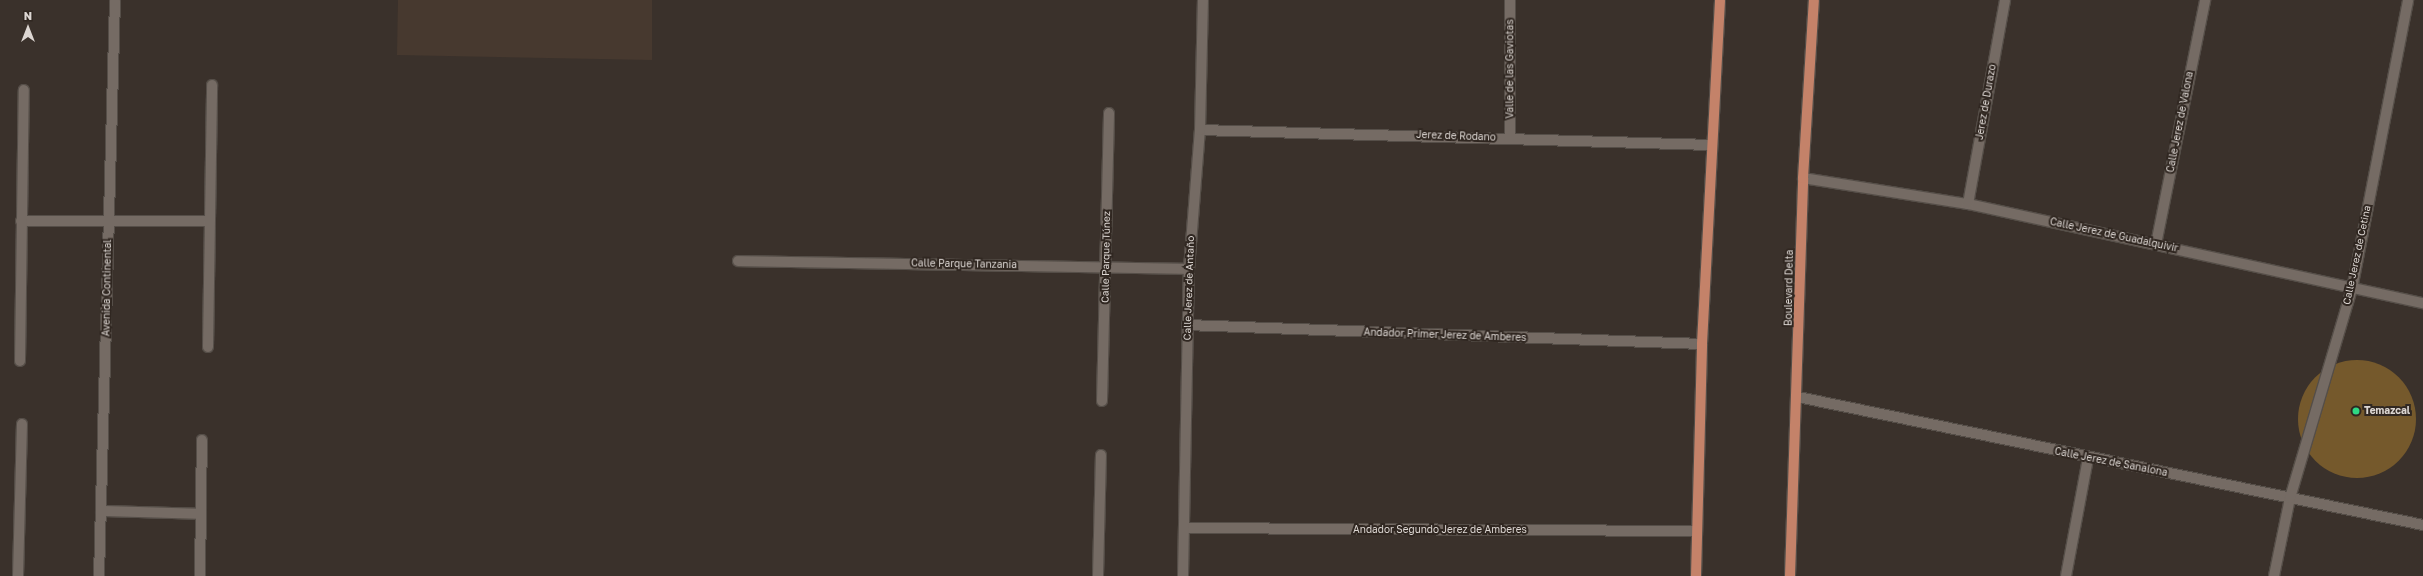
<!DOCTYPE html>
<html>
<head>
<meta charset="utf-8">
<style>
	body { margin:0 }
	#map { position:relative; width:2423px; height:576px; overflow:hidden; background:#3a312b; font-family:"Golos Text",sans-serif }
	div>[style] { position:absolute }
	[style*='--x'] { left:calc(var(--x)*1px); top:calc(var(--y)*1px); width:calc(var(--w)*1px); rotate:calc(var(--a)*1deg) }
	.built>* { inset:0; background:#47392f }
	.building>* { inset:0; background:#75592c }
	.round { border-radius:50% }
	.roads { filter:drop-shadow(1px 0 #554e48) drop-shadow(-1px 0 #554e48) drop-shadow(0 1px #554e48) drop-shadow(0 -1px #554e48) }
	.minor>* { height:10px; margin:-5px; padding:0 5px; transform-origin:5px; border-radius:5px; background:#756b64 }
	.primary>* { height:10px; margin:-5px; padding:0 5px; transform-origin:5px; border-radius:5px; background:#c48269 }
	.dots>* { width:11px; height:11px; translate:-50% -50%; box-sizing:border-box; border:2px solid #302721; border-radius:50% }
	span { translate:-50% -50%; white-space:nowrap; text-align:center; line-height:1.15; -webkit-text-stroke:4px #302721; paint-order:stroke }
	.street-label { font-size:10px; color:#dcd6d2 }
	.poi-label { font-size:10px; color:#dcd6d2; font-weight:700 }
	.left { translate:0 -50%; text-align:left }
	.north { position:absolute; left:8px; top:8px; width:40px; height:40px; -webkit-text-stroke:3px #302721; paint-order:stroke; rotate:0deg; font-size:11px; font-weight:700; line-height:16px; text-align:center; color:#dcd6d2 }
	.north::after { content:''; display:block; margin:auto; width:14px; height:18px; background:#dcd6d2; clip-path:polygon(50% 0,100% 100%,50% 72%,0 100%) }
</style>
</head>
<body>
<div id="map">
	<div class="built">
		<div style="clip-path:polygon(398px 0,652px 0,652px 60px,397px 55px)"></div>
	</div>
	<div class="building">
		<div class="round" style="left:2298px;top:360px;width:118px;height:118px"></div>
	</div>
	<div class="roads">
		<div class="minor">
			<div style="--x:1200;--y:130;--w:512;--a:1.68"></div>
			<div style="--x:1510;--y:138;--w:138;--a:-90"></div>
			<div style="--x:1803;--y:178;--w:167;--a:9"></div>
			<div style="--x:1968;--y:204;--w:466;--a:12.3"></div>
			<div style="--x:1968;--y:204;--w:207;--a:-79.7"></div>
			<div style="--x:21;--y:221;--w:188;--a:0"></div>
			<div style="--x:2156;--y:244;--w:249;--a:-78.6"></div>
			<div style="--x:738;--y:261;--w:451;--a:1"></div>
			<div style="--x:1187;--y:325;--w:515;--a:2.11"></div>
			<div style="--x:208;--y:347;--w:262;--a:-89.1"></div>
			<div style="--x:20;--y:361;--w:271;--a:-89.2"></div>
			<div style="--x:1798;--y:397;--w:638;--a:11.57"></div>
			<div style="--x:1102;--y:401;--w:288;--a:-88.6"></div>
			<div style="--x:101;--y:511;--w:100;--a:1.7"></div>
			<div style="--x:1184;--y:528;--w:512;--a:0.34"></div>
			<div style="--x:18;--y:576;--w:152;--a:-88.5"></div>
			<div style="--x:99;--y:576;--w:576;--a:-88.41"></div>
			<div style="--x:200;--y:576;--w:136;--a:-89.2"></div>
			<div style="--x:1098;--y:576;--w:121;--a:-88.6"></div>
			<div style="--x:1183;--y:576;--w:307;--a:-88.9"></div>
			<div style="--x:1189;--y:269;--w:139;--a:-85.5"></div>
			<div style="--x:1200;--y:130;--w:130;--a:-88.7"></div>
			<div style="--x:2066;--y:576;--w:120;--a:-79.4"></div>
			<div style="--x:2274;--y:576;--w:80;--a:-78.4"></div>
			<div style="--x:2290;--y:498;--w:218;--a:-73.5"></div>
			<div style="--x:2352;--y:289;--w:294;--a:-79"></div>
		</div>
		<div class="primary">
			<div style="--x:1696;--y:576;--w:232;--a:-88.5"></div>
			<div style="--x:1702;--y:344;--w:344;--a:-87"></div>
			<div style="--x:1790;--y:576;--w:398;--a:-88.1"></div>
			<div style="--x:1803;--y:178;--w:178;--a:-86.5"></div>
		</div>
	</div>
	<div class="dots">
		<div style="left:2356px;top:411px;background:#2fd883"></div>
	</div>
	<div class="street-label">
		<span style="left:1510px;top:69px;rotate:-90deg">Valle de las Gaviotas</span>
		<span style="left:1986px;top:102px;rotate:-80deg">Jerez de Durazo</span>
		<span style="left:2180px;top:122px;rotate:-79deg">Calle Jerez de Valona</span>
		<span style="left:1456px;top:136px;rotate:2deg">Jerez de Rodano</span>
		<span style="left:2114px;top:235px;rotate:12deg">Calle Jerez de Guadalquivir</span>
		<span style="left:2357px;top:255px;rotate:-78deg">Calle Jerez de Cetina</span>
		<span style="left:1106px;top:257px;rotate:-89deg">Calle Parque Túnez</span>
		<span style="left:964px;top:264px;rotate:1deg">Calle Parque Tanzania</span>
		<span style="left:107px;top:288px;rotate:-89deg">Avenida Continental</span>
		<span style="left:1189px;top:288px;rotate:-88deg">Calle Jerez de Antaño</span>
		<span style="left:1789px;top:288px;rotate:-89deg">Boulevard Delta</span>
		<span style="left:1445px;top:335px;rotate:2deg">Andador Primer Jerez de Amberes</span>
		<span style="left:2111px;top:462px;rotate:11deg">Calle Jerez de Sanalona</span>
		<span style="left:1440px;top:530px">Andador Segundo Jerez de Amberes</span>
	</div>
	<div class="poi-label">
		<span class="left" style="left:2364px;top:411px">Temazcal</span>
	</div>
	<div class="north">N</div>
</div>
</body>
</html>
